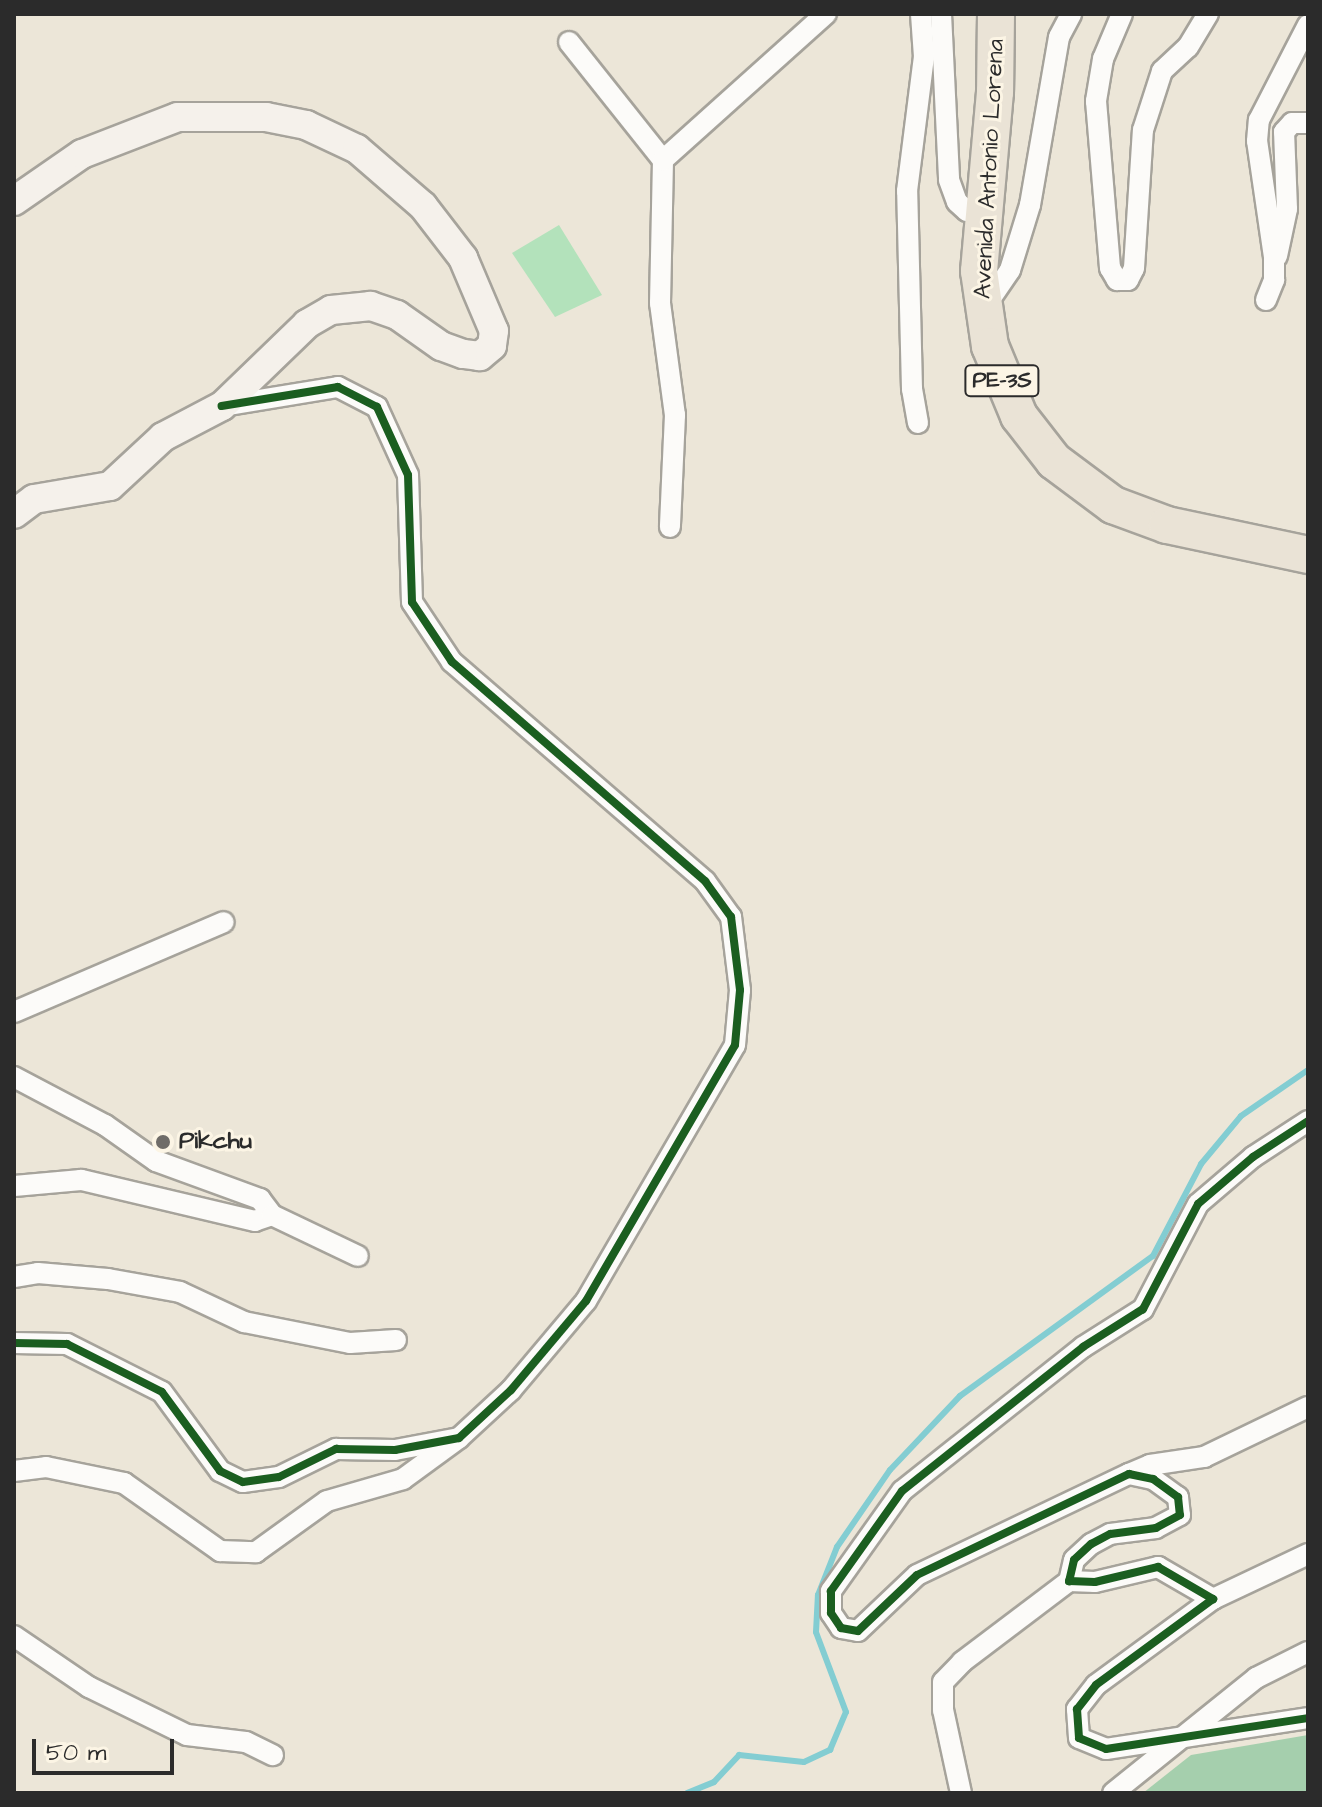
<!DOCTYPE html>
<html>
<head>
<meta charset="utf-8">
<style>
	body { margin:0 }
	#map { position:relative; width:1322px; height:1807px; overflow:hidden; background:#ece6d8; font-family:"Architects Daughter",sans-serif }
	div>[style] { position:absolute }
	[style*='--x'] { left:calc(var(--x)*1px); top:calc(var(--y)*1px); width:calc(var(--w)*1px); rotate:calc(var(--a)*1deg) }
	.green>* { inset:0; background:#b3e2bb }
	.forest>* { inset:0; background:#a5cfad }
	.stream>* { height:6px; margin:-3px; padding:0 3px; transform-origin:3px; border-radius:3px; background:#83cdd2 }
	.roads { filter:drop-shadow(2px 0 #a6a39b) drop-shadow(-2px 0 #a6a39b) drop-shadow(0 2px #a6a39b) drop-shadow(0 -2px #a6a39b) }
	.street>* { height:20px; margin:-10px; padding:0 10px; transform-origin:10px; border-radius:10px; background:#fcfbf9 }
	.secondary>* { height:28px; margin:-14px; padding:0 14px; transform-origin:14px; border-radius:14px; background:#f5f1eb }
	.highway>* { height:36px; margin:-18px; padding:0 18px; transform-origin:18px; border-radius:18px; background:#eae3d6 }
	.cycleway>* { height:8px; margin:-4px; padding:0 4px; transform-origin:4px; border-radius:4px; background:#1b5e20 }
	.dots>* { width:22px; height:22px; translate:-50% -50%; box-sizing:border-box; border:4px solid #fcf5e5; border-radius:50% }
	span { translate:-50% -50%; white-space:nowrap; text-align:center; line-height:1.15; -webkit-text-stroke:6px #fcf5e5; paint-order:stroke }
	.shield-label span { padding:2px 6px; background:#fcf5e5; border:2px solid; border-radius:6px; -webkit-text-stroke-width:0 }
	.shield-label { font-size:22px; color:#2b2b2b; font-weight:700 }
	.street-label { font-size:24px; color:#2b2b2b }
	.poi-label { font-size:24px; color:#2b2b2b; font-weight:700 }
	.left { translate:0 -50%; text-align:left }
	.frame { position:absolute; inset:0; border:16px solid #2b2b2b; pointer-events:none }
	.scale { position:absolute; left:32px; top:1739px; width:142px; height:36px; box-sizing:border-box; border:4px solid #2b2b2b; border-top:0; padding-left:10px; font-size:24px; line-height:28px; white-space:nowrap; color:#2b2b2b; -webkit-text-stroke:6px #fcf5e5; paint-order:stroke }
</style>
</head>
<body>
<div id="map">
	<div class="green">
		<div style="clip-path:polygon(559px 225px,602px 295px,555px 317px,512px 253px)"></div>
	</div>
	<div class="forest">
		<div style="clip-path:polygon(1308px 1735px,1308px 1793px,1143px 1793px,1191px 1755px)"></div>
	</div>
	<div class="stream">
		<div style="--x:687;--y:1793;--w:29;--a:-22"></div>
		<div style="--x:714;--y:1782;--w:37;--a:-47"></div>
		<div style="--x:739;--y:1755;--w:65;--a:6.1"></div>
		<div style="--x:804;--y:1762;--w:29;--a:-25"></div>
		<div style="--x:830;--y:1750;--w:41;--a:-67.2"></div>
		<div style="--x:846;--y:1712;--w:85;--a:-110.6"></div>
		<div style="--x:816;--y:1632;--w:37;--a:-87"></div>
		<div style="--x:818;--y:1595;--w:52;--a:-68.4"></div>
		<div style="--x:837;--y:1547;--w:93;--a:-55.5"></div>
		<div style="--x:890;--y:1470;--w:102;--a:-46.6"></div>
		<div style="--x:960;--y:1396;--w:238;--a:-36"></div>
		<div style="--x:1153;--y:1256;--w:104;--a:-62.4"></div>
		<div style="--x:1201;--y:1164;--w:62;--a:-50.2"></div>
		<div style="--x:1241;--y:1116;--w:81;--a:-34.5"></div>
	</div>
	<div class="roads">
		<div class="street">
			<div style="--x:941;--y:14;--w:166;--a:87.2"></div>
			<div style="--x:949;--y:180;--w:23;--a:70"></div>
			<div style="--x:957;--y:202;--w:13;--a:42"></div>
			<div style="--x:967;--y:211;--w:16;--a:4"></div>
			<div style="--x:1122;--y:14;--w:49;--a:112.9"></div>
			<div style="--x:1103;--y:59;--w:43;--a:99.5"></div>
			<div style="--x:1096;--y:101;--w:168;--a:85.2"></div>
			<div style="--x:1110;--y:268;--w:14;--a:60"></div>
			<div style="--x:1117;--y:280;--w:11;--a:0"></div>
			<div style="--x:1128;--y:280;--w:13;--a:-63"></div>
			<div style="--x:1134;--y:268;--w:138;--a:-86.3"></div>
			<div style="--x:1143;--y:130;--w:62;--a:-72.1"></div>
			<div style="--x:1162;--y:71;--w:35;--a:-43"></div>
			<div style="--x:1188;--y:47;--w:39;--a:-59"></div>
			<div style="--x:569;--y:42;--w:151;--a:51.5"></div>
			<div style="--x:663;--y:160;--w:143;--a:91.2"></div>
			<div style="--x:660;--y:303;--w:113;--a:82.4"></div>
			<div style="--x:675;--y:415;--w:112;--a:92.6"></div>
			<div style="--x:663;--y:160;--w:219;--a:-41.9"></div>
			<div style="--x:1277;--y:256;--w:48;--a:-78"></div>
			<div style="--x:1287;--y:209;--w:77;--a:-92.2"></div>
			<div style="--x:1284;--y:132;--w:12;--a:-48"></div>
			<div style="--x:1292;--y:123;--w:16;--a:0"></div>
			<div style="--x:1266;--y:300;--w:22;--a:-68"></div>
			<div style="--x:1274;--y:280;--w:23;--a:-90"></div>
			<div style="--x:1274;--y:257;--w:117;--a:-98.3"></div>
			<div style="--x:1257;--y:141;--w:21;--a:-85"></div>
			<div style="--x:1259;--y:120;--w:107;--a:-62.7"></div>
			<div style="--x:984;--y:308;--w:46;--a:-55.6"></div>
			<div style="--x:1010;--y:270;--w:68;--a:-72.9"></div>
			<div style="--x:1030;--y:205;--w:170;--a:-80.2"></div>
			<div style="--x:1059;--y:37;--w:26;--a:-62"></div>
			<div style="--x:918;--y:423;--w:35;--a:-100"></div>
			<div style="--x:912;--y:389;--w:198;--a:-91.4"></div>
			<div style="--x:907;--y:191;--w:135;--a:-82.8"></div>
			<div style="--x:924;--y:57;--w:43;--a:-94"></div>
			<div style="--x:14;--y:1012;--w:228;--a:-23.2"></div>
			<div style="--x:14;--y:1077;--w:103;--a:27.8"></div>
			<div style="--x:105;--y:1125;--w:62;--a:35.2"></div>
			<div style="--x:156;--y:1161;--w:111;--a:20.1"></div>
			<div style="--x:260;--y:1199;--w:20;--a:53"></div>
			<div style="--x:272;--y:1215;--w:18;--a:161"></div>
			<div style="--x:255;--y:1221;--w:179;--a:-166.7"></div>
			<div style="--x:81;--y:1180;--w:67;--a:174.9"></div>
			<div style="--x:1308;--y:1121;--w:66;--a:146.8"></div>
			<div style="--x:1253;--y:1157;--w:72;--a:139.5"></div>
			<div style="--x:1198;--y:1204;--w:119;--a:117.6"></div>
			<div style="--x:1143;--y:1309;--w:71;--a:147.7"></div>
			<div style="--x:1083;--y:1347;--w:231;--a:141.5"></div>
			<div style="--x:902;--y:1491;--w:123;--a:125.4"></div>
			<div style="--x:831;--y:1591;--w:22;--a:90"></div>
			<div style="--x:831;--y:1613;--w:18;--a:56"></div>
			<div style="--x:841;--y:1628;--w:17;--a:10"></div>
			<div style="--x:858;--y:1631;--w:81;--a:-43.5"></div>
			<div style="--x:917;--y:1575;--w:235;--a:-25.5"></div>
			<div style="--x:1129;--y:1474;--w:25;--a:12"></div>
			<div style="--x:1153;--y:1479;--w:31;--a:36"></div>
			<div style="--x:1178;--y:1497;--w:18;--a:84"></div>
			<div style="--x:1180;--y:1515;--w:27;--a:152"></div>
			<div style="--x:1156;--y:1528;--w:46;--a:172.6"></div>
			<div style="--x:1110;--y:1534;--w:21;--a:152"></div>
			<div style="--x:1091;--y:1544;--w:23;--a:137"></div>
			<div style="--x:1074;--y:1560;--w:22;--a:103"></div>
			<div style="--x:1069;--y:1581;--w:26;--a:2"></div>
			<div style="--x:1095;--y:1582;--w:65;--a:-13.4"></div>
			<div style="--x:1158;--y:1567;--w:64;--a:30.2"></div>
			<div style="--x:1213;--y:1599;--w:145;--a:143.7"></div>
			<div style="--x:1096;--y:1685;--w:31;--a:128"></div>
			<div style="--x:1077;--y:1709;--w:29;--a:86"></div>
			<div style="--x:1079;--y:1738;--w:29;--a:22"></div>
			<div style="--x:1106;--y:1749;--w:204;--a:-8.7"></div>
			<div style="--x:272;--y:1215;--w:95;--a:25.5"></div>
			<div style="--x:14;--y:1277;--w:24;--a:-9"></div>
			<div style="--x:38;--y:1273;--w:70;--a:4.9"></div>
			<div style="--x:108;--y:1279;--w:73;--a:10.2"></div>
			<div style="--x:180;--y:1292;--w:71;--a:25.1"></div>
			<div style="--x:244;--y:1322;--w:108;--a:11.2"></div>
			<div style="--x:350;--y:1343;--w:46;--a:-3.7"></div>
			<div style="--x:14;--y:1343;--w:53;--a:1.1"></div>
			<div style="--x:67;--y:1344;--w:106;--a:26.8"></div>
			<div style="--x:162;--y:1392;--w:98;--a:53.7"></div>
			<div style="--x:220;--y:1471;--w:25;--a:26"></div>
			<div style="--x:243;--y:1482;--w:36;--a:-8"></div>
			<div style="--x:279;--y:1477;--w:64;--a:-26.2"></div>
			<div style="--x:336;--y:1449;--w:59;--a:1"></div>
			<div style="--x:395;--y:1450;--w:65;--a:-10.6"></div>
			<div style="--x:459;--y:1438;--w:71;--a:-42.7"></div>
			<div style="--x:511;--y:1390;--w:116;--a:-49.9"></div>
			<div style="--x:586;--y:1301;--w:296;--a:-59.8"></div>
			<div style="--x:735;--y:1045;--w:55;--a:-84.8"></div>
			<div style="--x:740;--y:990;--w:74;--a:-97"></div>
			<div style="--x:731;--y:917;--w:44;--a:-125.8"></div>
			<div style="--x:705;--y:881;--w:335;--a:-139.1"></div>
			<div style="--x:452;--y:662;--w:72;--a:-123.7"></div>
			<div style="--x:412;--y:602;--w:127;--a:-91.8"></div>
			<div style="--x:408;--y:475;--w:75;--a:-114.5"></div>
			<div style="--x:377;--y:407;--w:44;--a:-152.9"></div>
			<div style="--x:338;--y:387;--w:118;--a:170.7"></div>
			<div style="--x:14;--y:1471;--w:32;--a:-7"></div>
			<div style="--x:46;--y:1467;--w:80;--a:11.6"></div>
			<div style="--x:124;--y:1483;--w:118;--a:35.3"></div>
			<div style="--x:220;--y:1551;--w:36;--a:2"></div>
			<div style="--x:256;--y:1552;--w:87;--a:-35.7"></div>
			<div style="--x:327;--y:1501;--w:79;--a:-16.1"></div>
			<div style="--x:403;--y:1479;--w:69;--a:-36.2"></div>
			<div style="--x:1129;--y:1474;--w:23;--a:-23"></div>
			<div style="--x:1150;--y:1465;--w:55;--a:-8.4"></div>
			<div style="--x:1204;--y:1457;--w:115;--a:-25.7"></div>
			<div style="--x:1213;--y:1599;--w:105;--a:-25.3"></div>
			<div style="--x:14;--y:1636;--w:91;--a:34.2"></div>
			<div style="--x:89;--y:1687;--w:109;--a:26.1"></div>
			<div style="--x:187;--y:1735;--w:59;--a:6.8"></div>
			<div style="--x:246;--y:1742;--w:30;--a:26"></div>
			<div style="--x:961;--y:1793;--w:85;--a:-102.2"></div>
			<div style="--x:943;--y:1710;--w:28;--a:-90"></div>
			<div style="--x:943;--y:1682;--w:28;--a:-46"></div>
			<div style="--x:962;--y:1662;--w:134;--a:-37.1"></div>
			<div style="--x:1113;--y:1793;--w:184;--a:-38.8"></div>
			<div style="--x:1256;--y:1678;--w:58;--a:-26.6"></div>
		</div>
		<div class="secondary">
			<div style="--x:14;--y:201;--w:83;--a:-34.7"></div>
			<div style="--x:82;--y:154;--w:103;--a:-21.1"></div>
			<div style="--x:178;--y:117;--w:88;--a:0"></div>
			<div style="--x:266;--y:117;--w:41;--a:11.3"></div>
			<div style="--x:306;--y:125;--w:56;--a:25.2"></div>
			<div style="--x:357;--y:149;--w:87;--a:40.8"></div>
			<div style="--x:423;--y:206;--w:66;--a:52.4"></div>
			<div style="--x:463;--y:258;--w:79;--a:67"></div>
			<div style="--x:494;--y:331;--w:15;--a:98"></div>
			<div style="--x:492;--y:346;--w:16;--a:140"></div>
			<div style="--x:480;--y:356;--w:17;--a:-173"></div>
			<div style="--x:463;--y:354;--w:23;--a:-160"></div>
			<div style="--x:441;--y:346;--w:54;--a:-144.8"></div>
			<div style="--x:397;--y:315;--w:28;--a:-161"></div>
			<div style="--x:371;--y:306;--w:40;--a:174.3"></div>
			<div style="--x:331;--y:310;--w:28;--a:150"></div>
			<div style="--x:307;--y:324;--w:118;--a:136"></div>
			<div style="--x:222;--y:406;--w:67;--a:152.3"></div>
			<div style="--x:163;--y:437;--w:72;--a:137.2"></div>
			<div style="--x:110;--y:486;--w:77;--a:170.3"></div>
			<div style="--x:34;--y:499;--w:25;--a:143"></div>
		</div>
		<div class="highway">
			<div style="--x:996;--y:14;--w:78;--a:90.7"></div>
			<div style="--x:995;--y:92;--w:180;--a:95.1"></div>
			<div style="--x:979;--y:271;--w:76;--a:81.7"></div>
			<div style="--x:990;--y:346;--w:76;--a:67.5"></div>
			<div style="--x:1019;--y:416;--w:57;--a:52.1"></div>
			<div style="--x:1054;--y:461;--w:74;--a:36.7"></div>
			<div style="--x:1113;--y:505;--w:58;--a:20.3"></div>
			<div style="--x:1167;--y:525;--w:144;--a:12"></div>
		</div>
	</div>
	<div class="cycleway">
		<div style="--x:1308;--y:1121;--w:66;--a:146.8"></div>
		<div style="--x:1253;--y:1157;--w:72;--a:139.5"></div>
		<div style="--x:1198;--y:1204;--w:119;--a:117.6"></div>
		<div style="--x:1143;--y:1309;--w:71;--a:147.7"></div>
		<div style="--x:1083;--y:1347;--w:231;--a:141.5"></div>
		<div style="--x:902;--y:1491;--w:123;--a:125.4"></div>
		<div style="--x:831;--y:1591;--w:22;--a:90"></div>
		<div style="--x:831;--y:1613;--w:18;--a:56"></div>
		<div style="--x:841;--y:1628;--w:17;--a:10"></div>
		<div style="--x:858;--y:1631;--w:81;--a:-43.5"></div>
		<div style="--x:917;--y:1575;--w:235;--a:-25.5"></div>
		<div style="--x:1129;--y:1474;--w:25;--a:12"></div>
		<div style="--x:1153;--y:1479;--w:31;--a:36"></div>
		<div style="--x:1178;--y:1497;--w:18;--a:84"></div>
		<div style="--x:1180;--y:1515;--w:27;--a:152"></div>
		<div style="--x:1156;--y:1528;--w:46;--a:172.6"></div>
		<div style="--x:1110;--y:1534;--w:21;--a:152"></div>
		<div style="--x:1091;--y:1544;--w:23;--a:137"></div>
		<div style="--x:1074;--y:1560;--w:22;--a:103"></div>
		<div style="--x:1069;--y:1581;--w:26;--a:2"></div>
		<div style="--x:1095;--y:1582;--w:65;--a:-13.4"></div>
		<div style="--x:1158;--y:1567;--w:64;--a:30.2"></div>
		<div style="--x:1213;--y:1599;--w:145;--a:143.7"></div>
		<div style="--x:1096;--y:1685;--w:31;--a:128"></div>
		<div style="--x:1077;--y:1709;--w:29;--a:86"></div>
		<div style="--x:1079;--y:1738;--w:29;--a:22"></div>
		<div style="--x:1106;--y:1749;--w:204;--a:-8.7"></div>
		<div style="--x:14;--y:1343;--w:53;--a:1.1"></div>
		<div style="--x:67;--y:1344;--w:106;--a:26.8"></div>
		<div style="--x:162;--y:1392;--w:98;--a:53.7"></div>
		<div style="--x:220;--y:1471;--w:25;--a:26"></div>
		<div style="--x:243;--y:1482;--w:36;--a:-8"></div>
		<div style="--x:279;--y:1477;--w:64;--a:-26.2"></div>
		<div style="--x:336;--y:1449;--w:59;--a:1"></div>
		<div style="--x:395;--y:1450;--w:65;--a:-10.6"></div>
		<div style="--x:459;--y:1438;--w:71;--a:-42.7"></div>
		<div style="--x:511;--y:1390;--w:116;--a:-49.9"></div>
		<div style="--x:586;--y:1301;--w:296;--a:-59.8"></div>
		<div style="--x:735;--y:1045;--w:55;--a:-84.8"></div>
		<div style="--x:740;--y:990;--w:74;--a:-97"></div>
		<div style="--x:731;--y:917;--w:44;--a:-125.8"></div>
		<div style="--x:705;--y:881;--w:335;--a:-139.1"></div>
		<div style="--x:452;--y:662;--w:72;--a:-123.7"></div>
		<div style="--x:412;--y:602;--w:127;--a:-91.8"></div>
		<div style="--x:408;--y:475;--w:75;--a:-114.5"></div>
		<div style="--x:377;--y:407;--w:44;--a:-152.9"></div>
		<div style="--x:338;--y:387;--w:118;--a:170.7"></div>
	</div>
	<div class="dots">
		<div style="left:163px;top:1142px;background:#6f6c68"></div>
	</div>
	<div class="shield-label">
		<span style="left:1002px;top:381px">PE-3S</span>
	</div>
	<div class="street-label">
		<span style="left:990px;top:169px;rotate:-87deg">Avenida Antonio Lorena</span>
	</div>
	<div class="poi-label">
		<span class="left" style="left:179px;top:1142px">Pikchu</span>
	</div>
	<div class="frame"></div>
	<div class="scale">50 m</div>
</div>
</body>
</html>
